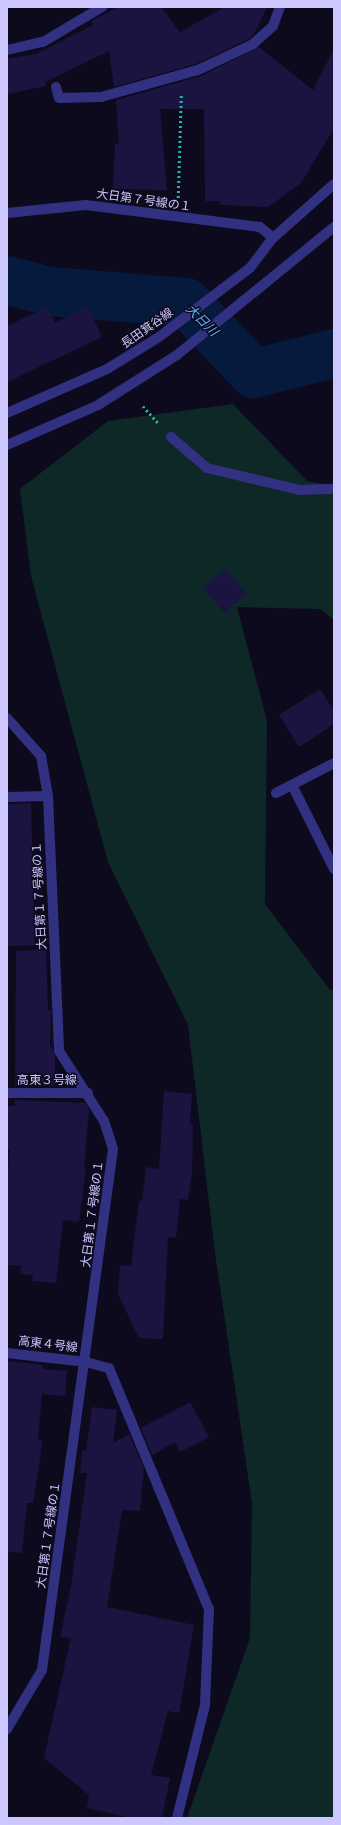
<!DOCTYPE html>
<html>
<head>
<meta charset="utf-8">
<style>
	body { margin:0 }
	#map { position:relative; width:341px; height:1825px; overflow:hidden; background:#0d0a1e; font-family:"Open Sans","Noto Sans JP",sans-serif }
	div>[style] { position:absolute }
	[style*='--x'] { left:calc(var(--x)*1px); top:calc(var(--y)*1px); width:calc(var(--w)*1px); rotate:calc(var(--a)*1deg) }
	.green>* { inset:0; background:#0d2827 }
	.river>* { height:49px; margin:-24.5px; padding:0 24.5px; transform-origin:24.5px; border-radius:24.5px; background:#051a3c }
	.building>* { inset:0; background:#1c1440 }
	.path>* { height:2.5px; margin-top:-1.25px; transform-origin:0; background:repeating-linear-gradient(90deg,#22b7ab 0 2px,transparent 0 5px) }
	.service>* { height:10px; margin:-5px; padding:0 5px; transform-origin:5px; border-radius:5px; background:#323181 }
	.minor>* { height:10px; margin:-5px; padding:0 5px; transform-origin:5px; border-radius:5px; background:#323181 }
	.tertiary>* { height:10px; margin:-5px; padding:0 5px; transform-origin:5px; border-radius:5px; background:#323181 }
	span { translate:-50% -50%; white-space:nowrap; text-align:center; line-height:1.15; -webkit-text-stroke:3px #0d0a1e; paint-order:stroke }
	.street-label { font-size:12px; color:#ccc7ff }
	.water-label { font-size:13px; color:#55b4ff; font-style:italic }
	.frame { position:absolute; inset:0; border:8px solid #ccc7ff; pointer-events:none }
</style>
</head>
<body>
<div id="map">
	<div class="green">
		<div style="clip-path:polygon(233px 404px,307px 481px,334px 486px,334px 620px,320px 609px,237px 607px,267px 721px,265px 904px,330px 990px,334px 989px,334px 1818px,187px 1818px,250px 1638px,252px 1503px,215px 1253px,188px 1025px,108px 862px,31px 576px,20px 489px,108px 421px)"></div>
	</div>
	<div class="river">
		<div style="--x:7;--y:280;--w:44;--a:14.3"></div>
		<div style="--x:50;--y:291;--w:136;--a:4.6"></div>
		<div style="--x:186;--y:302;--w:98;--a:46.7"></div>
		<div style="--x:253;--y:373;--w:83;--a:-13.9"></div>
	</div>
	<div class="building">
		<div style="clip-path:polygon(118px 7px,161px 7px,180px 32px,225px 7px,267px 7px,254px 34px,249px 39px,196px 64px,114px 87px,109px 51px,45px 82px,46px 86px,7px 94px,7px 59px,36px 54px,93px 25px,92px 21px)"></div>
		<div style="clip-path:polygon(259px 47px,313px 90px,334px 49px,334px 128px,301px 183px,268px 207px,219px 205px,220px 201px,205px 201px,204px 109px,160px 109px,167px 190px,113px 189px,115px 144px,119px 144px,116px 100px,201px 76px)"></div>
		<div style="clip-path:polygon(47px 307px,55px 323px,88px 307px,102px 337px,7px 382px,7px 326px)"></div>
		<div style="clip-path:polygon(225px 569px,247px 594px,224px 613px,203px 588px)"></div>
		<div style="clip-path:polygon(320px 689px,334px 711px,334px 724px,299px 747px,279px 715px)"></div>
		<div style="clip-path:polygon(31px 803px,35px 945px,7px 946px,8px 804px)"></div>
		<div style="clip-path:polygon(46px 950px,48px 1010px,51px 1010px,50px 1047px,52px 1046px,55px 1057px,55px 1085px,15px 1086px,16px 951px)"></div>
		<div style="clip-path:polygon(164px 1091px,192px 1094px,190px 1124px,193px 1125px,192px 1174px,188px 1200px,180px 1199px,176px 1238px,168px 1237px,163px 1339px,139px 1338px,118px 1294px,120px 1265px,131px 1266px,139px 1201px,142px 1201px,146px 1167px,159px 1169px)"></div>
		<div style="clip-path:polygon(15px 1100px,85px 1103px,89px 1109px,84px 1169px,86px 1169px,79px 1222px,63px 1220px,56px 1283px,32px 1281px,33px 1275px,20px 1274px,21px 1266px,7px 1265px,7px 1176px,10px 1150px,7px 1150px,7px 1106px,15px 1106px)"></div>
		<div style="clip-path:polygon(8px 1361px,43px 1365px,42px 1369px,67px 1371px,65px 1396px,42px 1394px,38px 1440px,42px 1440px,39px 1467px,33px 1503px,27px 1503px,22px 1553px,7px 1552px)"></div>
		<div style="clip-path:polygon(190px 1402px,209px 1437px,180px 1452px,175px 1442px,152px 1455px,141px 1428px)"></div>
		<div style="clip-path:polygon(92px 1407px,117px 1410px,113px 1443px,129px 1434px,144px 1468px,140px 1511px,122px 1510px,107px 1607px,194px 1625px,179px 1713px,168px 1711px,151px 1775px,170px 1778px,162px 1818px,131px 1818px,87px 1808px,89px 1795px,44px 1758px,71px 1638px,60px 1637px,71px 1586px,87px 1473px,80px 1473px,82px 1451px,86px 1451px)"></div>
	</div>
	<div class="path">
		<div style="--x:178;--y:198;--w:103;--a:-88.3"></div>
		<div style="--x:143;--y:406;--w:24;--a:48"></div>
	</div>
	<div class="service">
		<div style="--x:56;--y:87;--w:11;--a:75"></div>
		<div style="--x:59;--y:98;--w:42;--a:-1.4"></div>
		<div style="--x:101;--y:97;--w:101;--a:-15.6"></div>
		<div style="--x:198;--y:70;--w:61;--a:-25.3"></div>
		<div style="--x:253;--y:44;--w:27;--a:-42"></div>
		<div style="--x:273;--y:26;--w:20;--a:-70"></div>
	</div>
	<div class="minor">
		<div style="--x:7;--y:50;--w:37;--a:-13"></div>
		<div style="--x:43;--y:42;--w:69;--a:-30.7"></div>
		<div style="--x:7;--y:213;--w:79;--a:-5.8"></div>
		<div style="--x:86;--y:205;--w:175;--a:7.2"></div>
		<div style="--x:260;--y:227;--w:17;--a:40"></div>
		<div style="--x:171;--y:437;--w:48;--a:40.7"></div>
		<div style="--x:207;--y:468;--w:96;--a:13.3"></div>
		<div style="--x:300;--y:490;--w:34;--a:-2"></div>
		<div style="--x:7;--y:718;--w:51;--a:48.2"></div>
		<div style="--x:41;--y:756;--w:41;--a:80.1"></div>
		<div style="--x:48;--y:796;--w:255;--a:87.5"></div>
		<div style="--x:59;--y:1051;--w:83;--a:57.3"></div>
		<div style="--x:104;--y:1121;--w:29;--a:72"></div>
		<div style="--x:113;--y:1149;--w:526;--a:97.76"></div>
		<div style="--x:42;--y:1670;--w:69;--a:120.7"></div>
		<div style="--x:292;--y:785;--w:94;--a:63.4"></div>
		<div style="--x:276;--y:793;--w:65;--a:-27.3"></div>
		<div style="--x:7;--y:797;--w:41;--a:-1.4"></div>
		<div style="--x:7;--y:1093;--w:81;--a:0"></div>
		<div style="--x:7;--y:1353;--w:80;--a:6.5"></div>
		<div style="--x:86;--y:1362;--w:24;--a:15"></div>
		<div style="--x:109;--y:1368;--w:261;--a:67.5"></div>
		<div style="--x:209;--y:1609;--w:96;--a:92.4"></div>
		<div style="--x:205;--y:1705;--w:116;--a:103.9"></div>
	</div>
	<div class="tertiary">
		<div style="--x:7;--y:413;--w:109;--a:-23.7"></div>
		<div style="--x:107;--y:369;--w:61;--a:-31.6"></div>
		<div style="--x:159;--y:337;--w:114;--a:-37.2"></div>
		<div style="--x:250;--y:268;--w:38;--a:-53"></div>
		<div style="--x:273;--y:238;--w:81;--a:-41.5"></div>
		<div style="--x:7;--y:445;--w:99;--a:-23.7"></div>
		<div style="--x:98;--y:405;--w:93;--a:-32.3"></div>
		<div style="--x:177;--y:355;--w:203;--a:-39.2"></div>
	</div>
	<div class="street-label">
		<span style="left:144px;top:200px;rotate:8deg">大日第７号線の１</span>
		<span style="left:147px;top:328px;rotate:-35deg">長田箕谷線</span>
		<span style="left:39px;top:896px;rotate:-93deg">大日第１７号線の１</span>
		<span style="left:47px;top:1080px">高東３号線</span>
		<span style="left:92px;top:1214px;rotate:-83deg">大日第１７号線の１</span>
		<span style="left:48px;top:1344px;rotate:7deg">高東４号線</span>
		<span style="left:48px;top:1535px;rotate:-82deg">大日第１７号線の１</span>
	</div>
	<div class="water-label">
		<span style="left:202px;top:320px;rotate:45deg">大日川</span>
	</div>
	<div class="frame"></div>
</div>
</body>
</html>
